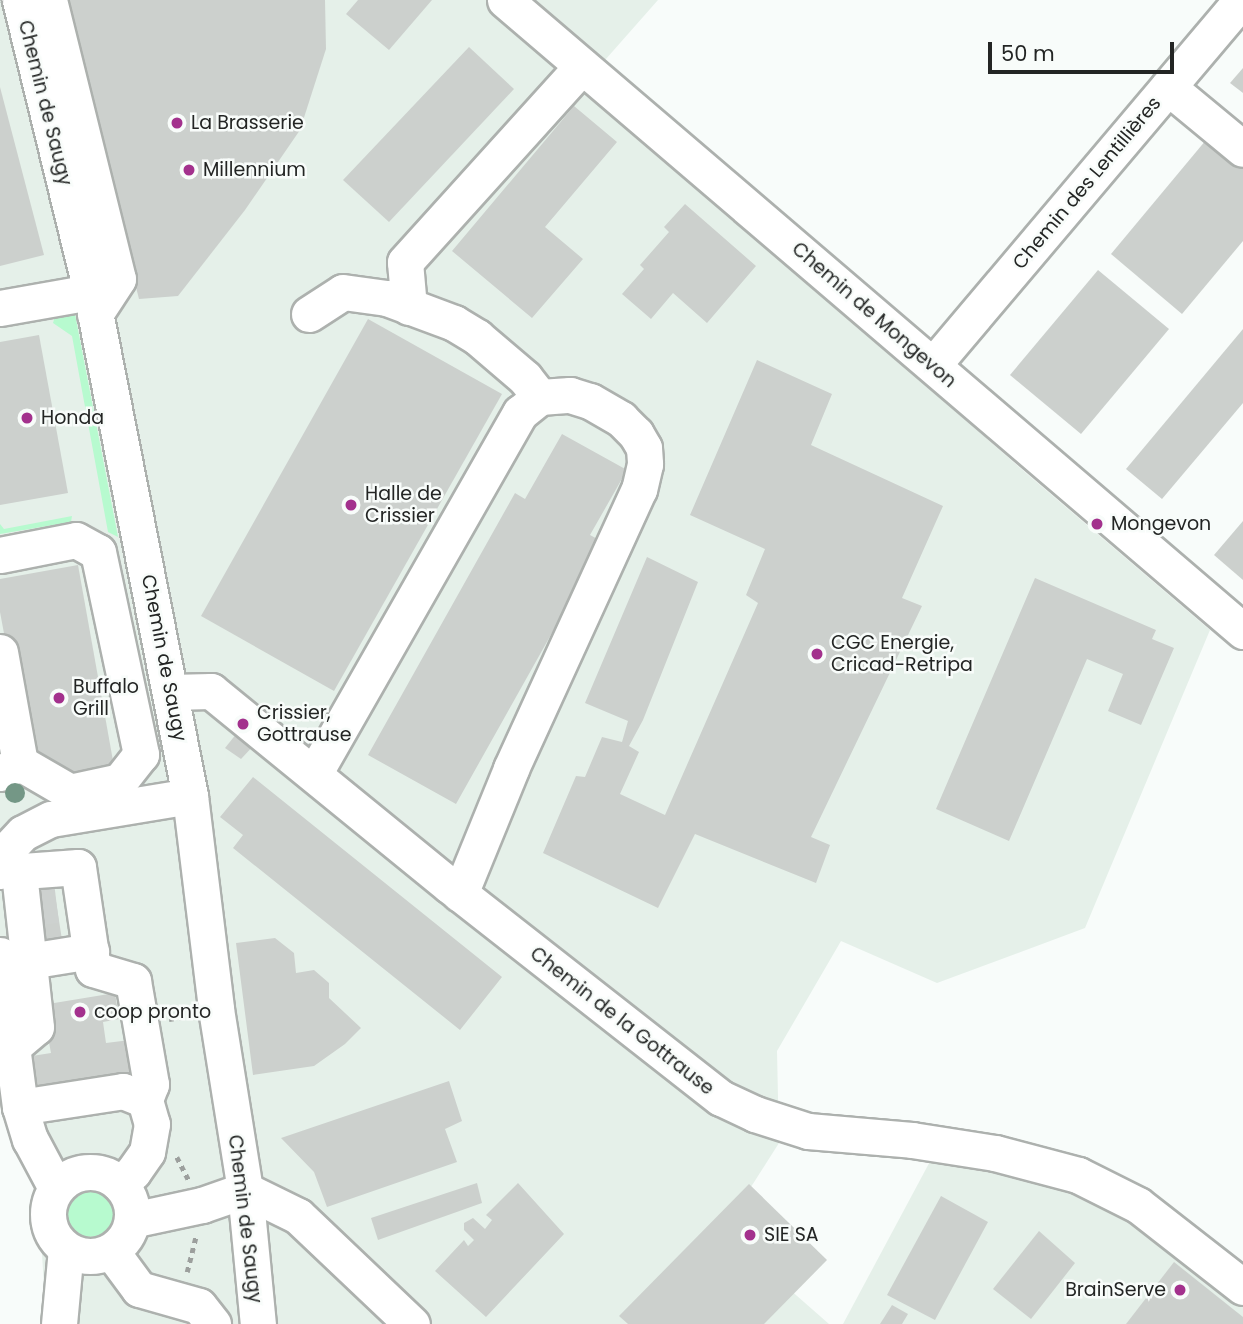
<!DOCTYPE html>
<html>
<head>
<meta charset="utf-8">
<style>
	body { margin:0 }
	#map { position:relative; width:1243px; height:1324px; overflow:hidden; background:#f8fcfa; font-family:Poppins,sans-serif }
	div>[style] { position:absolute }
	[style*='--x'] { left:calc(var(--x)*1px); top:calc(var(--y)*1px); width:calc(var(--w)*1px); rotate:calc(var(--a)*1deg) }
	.built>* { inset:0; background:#e5f0e9 }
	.green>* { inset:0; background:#b7facf }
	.round { border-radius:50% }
	.building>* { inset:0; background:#ccd0cd }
	.minor-tunnel>* { height:35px; margin-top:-17.5px; transform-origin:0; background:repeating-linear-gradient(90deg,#cdd1cf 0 35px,transparent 0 53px) }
	.path>* { height:4.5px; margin-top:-2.25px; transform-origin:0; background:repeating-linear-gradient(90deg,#9c9f9d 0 5px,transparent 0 10px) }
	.roads { filter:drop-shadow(2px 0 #adb1ae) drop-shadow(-2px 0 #adb1ae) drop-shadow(0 2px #adb1ae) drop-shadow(0 -2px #adb1ae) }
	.minor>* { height:35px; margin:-17.5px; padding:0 17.5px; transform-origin:17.5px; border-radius:17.5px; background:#fff }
	.minor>.ring { margin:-17.5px; padding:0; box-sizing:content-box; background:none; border:35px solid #fff; border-radius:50% }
	.trees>* { width:20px; height:20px; margin:-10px; border-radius:50%; background:#749786 }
	.dots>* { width:19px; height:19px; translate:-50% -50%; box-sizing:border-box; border:4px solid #f8fcfa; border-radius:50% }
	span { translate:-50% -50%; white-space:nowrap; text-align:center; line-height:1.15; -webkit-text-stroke:5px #f8fcfa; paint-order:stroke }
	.street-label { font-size:19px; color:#232524 }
	.poi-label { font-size:19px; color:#232524 }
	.left { translate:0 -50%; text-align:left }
	.right { translate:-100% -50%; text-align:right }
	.scale { position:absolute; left:988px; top:42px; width:186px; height:32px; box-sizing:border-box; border:4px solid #232524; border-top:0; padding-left:9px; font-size:21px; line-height:24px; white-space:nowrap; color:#232524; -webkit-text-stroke:5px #f8fcfa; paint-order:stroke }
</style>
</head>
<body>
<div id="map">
	<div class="built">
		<div style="clip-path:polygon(0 0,658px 0,583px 85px,1026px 473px,1210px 630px,1085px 928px,937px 983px,841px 941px,777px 1051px,779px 1143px,723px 1231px,829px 1324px,40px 1324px,44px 1286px,38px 1191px,6px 1126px,0 1076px)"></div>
		<div style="clip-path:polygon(934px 1154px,1060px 1181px,1155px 1226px,1243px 1297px,1243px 1324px,843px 1324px)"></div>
	</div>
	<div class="green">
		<div style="clip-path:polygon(74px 309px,118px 537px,108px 532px,72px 336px,53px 323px,55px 316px)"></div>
		<div style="clip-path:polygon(72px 516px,71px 522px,0 534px,0 524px,4px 529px)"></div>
		<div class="round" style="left:66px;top:1189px;width:48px;height:48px"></div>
	</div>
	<div class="building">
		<div style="clip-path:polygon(63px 0,325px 0,326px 49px,300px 130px,245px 210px,178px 296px,139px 299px)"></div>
		<div style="clip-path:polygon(358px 0,432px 0,389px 50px,346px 14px)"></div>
		<div style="clip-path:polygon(469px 47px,514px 89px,389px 222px,343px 180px)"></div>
		<div style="clip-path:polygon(1243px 68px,1243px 93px,1230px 83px)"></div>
		<div style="clip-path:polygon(0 87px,44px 255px,0 266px)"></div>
		<div style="clip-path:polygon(574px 106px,617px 142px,545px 227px,583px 259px,532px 318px,452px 251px)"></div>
		<div style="clip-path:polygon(1211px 134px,1243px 161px,1243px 241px,1182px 314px,1111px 254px)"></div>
		<div style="clip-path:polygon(685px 204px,756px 266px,707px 323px,673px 293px,651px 319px,622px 294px,644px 269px,640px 265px,669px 232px,664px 227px)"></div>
		<div style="clip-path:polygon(1098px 270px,1169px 329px,1081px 434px,1010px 375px)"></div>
		<div style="clip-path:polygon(368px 319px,502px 394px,334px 691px,201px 616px)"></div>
		<div style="clip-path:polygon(1243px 329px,1243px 403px,1162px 499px,1126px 469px)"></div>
		<div style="clip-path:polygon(39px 335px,68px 493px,0 505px,0 342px)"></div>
		<div style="clip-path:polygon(757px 360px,832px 394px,811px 445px,943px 506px,902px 598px,922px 606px,811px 837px,830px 845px,816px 883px,695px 834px,658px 908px,543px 853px,576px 776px,585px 777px,602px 737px,622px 742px,628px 721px,585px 703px,647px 557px,698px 582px,643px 720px,629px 746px,639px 752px,620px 794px,665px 815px,758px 603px,746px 595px,765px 549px,690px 515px)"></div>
		<div style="clip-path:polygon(562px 434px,627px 470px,590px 535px,603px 542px,456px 804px,368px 755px,515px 493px,525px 499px)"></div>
		<div style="clip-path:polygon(1243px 521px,1243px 580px,1214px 555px)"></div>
		<div style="clip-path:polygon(78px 565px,115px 772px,76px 780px,26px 750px,0 612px,0 579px)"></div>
		<div style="clip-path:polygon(1035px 578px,1156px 630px,1152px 639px,1174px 648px,1141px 725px,1108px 711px,1123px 674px,1087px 659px,1009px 841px,936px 809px)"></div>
		<div style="clip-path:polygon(241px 728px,258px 741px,241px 759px,225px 748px)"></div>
		<div style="clip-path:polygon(253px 777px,502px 977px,460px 1030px,233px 848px,243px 835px,220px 817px)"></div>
		<div style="clip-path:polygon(52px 876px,62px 940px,38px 953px,27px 880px)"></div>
		<div style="clip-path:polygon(275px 938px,294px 953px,296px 973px,314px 970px,329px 983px,329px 998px,361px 1028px,345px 1044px,314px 1066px,253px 1075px,236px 943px)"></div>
		<div style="clip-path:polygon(115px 993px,119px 1019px,103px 1022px,106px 1043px,138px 1039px,144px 1078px,38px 1094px,32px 1056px,51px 1053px,42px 1005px)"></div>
		<div style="clip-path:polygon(449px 1081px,462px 1121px,445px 1129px,457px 1162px,327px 1207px,314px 1172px,281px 1138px)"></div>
		<div style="clip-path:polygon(477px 1183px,482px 1203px,378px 1240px,371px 1218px)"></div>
		<div style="clip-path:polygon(518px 1183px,564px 1234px,486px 1317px,435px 1271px,464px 1240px,468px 1246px,474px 1240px,464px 1230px,464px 1223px,473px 1218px,485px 1229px,492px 1220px,486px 1215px)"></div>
		<div style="clip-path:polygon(749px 1184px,827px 1260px,764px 1324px,628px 1324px,619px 1316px)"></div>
		<div style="clip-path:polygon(941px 1196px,988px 1222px,935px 1320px,887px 1295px)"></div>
		<div style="clip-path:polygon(1039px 1231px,1075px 1263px,1031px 1319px,993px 1289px)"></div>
		<div style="clip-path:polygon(1174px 1262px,1243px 1317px,1243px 1324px,1126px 1324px)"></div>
		<div style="clip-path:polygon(892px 1305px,908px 1314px,902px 1324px,880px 1324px)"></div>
	</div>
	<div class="minor-tunnel">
		<div style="--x:31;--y:908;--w:26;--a:-7"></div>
	</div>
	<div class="path">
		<div style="--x:169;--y:1019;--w:19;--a:-9"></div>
		<div style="--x:177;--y:1157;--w:27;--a:63"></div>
		<div style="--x:187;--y:1272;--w:37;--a:-76"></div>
	</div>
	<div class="roads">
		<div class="minor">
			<div style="--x:20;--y:0;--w:301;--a:76.3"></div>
			<div style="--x:91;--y:292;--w:514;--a:78.89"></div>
			<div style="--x:190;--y:796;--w:215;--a:83"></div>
			<div style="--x:216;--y:1009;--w:183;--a:80.9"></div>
			<div style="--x:245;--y:1190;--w:135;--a:84.5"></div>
			<div style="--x:49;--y:0;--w:287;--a:76.1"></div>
			<div style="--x:118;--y:279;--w:42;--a:123.3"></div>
			<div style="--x:505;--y:0;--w:971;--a:40.53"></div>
			<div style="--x:1168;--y:87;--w:97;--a:39.6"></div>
			<div style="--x:409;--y:307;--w:45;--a:-95.1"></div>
			<div style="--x:405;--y:262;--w:264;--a:-47.9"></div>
			<div style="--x:0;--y:308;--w:92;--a:-10"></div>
			<div style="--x:309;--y:314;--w:40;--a:-32.9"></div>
			<div style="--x:343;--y:292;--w:44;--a:7.8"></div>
			<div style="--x:387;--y:298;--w:72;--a:20.5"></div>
			<div style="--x:454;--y:323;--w:27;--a:31"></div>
			<div style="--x:477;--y:337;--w:63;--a:40.5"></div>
			<div style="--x:525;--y:378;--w:24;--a:52"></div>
			<div style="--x:933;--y:365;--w:478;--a:-49.8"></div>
			<div style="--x:0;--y:555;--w:77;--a:-11.2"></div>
			<div style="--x:76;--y:540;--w:25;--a:29"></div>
			<div style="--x:98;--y:552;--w:207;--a:78"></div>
			<div style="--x:141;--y:754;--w:34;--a:128"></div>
			<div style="--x:120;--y:781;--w:51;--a:167.6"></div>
			<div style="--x:70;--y:792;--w:58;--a:-149.9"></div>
			<div style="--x:20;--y:763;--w:22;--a:153"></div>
			<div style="--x:0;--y:652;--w:113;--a:79.8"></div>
			<div style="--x:170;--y:692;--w:41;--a:-1.4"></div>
			<div style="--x:211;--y:691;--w:307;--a:39.2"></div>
			<div style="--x:449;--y:885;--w:345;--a:38.1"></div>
			<div style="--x:721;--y:1098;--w:38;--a:25"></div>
			<div style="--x:755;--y:1114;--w:56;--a:17.8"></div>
			<div style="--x:808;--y:1131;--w:104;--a:4.9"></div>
			<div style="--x:912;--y:1140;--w:84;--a:8.9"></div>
			<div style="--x:995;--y:1153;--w:86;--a:14.8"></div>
			<div style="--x:1078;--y:1175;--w:67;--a:26.6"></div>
			<div style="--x:1138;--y:1205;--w:133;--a:38"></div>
			<div style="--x:314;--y:774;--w:416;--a:-60.3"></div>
			<div style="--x:520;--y:413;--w:26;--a:-39"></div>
			<div style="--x:540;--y:397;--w:30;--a:-4"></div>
			<div style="--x:570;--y:395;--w:21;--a:17"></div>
			<div style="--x:590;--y:401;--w:36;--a:30"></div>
			<div style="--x:621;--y:419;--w:21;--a:45"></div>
			<div style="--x:636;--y:434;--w:16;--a:60"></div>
			<div style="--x:644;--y:448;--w:16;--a:86"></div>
			<div style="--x:645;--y:464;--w:26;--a:103"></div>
			<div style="--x:639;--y:489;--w:308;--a:114.6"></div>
			<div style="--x:511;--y:769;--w:135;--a:112.2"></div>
			<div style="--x:0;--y:871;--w:22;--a:-72"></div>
			<div style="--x:7;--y:850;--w:23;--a:-47"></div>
			<div style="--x:23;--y:833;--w:31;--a:-27"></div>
			<div style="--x:51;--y:819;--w:141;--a:-9.4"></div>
			<div style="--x:0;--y:955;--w:153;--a:82.5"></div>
			<div style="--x:20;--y:1107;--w:34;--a:73"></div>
			<div style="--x:30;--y:1139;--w:55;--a:62"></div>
			<div style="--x:29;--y:961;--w:63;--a:-9.2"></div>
			<div style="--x:12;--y:1047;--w:31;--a:-40"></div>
			<div style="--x:36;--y:1027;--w:147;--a:-96.3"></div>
			<div style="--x:20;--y:881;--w:10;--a:-73"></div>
			<div style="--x:23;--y:871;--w:55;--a:-4.2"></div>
			<div style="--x:78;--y:867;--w:103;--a:81.6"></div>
			<div style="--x:93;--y:969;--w:42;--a:16.7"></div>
			<div style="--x:133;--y:981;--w:105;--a:80.1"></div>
			<div style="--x:151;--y:1084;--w:17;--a:111"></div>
			<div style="--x:20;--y:1107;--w:104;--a:-8.8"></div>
			<div style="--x:123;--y:1091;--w:24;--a:22"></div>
			<div style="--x:145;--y:1100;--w:25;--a:74"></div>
			<div style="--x:152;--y:1124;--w:28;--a:100"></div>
			<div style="--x:147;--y:1152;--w:24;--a:125"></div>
			<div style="--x:133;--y:1172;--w:18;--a:137"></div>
			<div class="ring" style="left:48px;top:1172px;width:49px;height:49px"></div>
			<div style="--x:132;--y:1220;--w:72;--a:-12.1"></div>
			<div style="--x:202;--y:1205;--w:46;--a:-19.2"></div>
			<div style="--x:245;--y:1190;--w:59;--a:26.1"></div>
			<div style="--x:298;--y:1216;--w:157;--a:43.5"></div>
			<div style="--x:111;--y:1251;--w:47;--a:53.6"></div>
			<div style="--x:139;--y:1289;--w:62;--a:15.8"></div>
			<div style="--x:199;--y:1306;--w:23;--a:52"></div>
			<div style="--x:59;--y:1324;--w:75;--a:-84.7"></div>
		</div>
	</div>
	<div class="trees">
		<div style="left:15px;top:793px"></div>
	</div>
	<div class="dots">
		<div style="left:177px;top:123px;background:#a3318d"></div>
		<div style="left:189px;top:170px;background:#a3318d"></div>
		<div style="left:27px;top:418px;background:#a3318d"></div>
		<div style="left:351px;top:505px;background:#a3318d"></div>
		<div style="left:1097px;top:524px;background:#a3318d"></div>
		<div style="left:817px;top:654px;background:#a3318d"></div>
		<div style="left:59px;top:698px;background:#a3318d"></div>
		<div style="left:243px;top:724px;background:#a3318d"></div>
		<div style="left:80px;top:1012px;background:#a3318d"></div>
		<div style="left:750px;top:1235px;background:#a3318d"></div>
		<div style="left:1180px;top:1290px;background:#a3318d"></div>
	</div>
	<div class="street-label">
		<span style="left:45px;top:103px;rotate:76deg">Chemin de Saugy</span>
		<span style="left:1087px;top:183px;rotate:-50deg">Chemin des Lentillières</span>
		<span style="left:874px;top:315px;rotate:41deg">Chemin de Mongevon</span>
		<span style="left:164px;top:658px;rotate:79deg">Chemin de Saugy</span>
		<span style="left:622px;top:1021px;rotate:38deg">Chemin de la Gottrause</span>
		<span style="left:245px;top:1219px;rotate:83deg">Chemin de Saugy</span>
	</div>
	<div class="poi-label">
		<span class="left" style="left:191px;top:123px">La Brasserie</span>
		<span class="left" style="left:203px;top:170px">Millennium</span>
		<span class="left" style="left:41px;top:418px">Honda</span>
		<span class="left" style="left:365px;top:505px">Halle de<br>Crissier</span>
		<span class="left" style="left:1111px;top:524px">Mongevon</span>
		<span class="left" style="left:831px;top:654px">CGC Energie,<br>Cricad-Retripa</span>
		<span class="left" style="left:73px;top:698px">Buffalo<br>Grill</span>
		<span class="left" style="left:257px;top:724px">Crissier,<br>Gottrause</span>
		<span class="left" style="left:94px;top:1012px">coop pronto</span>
		<span class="left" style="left:764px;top:1235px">SIE SA</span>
		<span class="right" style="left:1166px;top:1290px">BrainServe</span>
	</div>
	<div class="scale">50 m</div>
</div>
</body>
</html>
